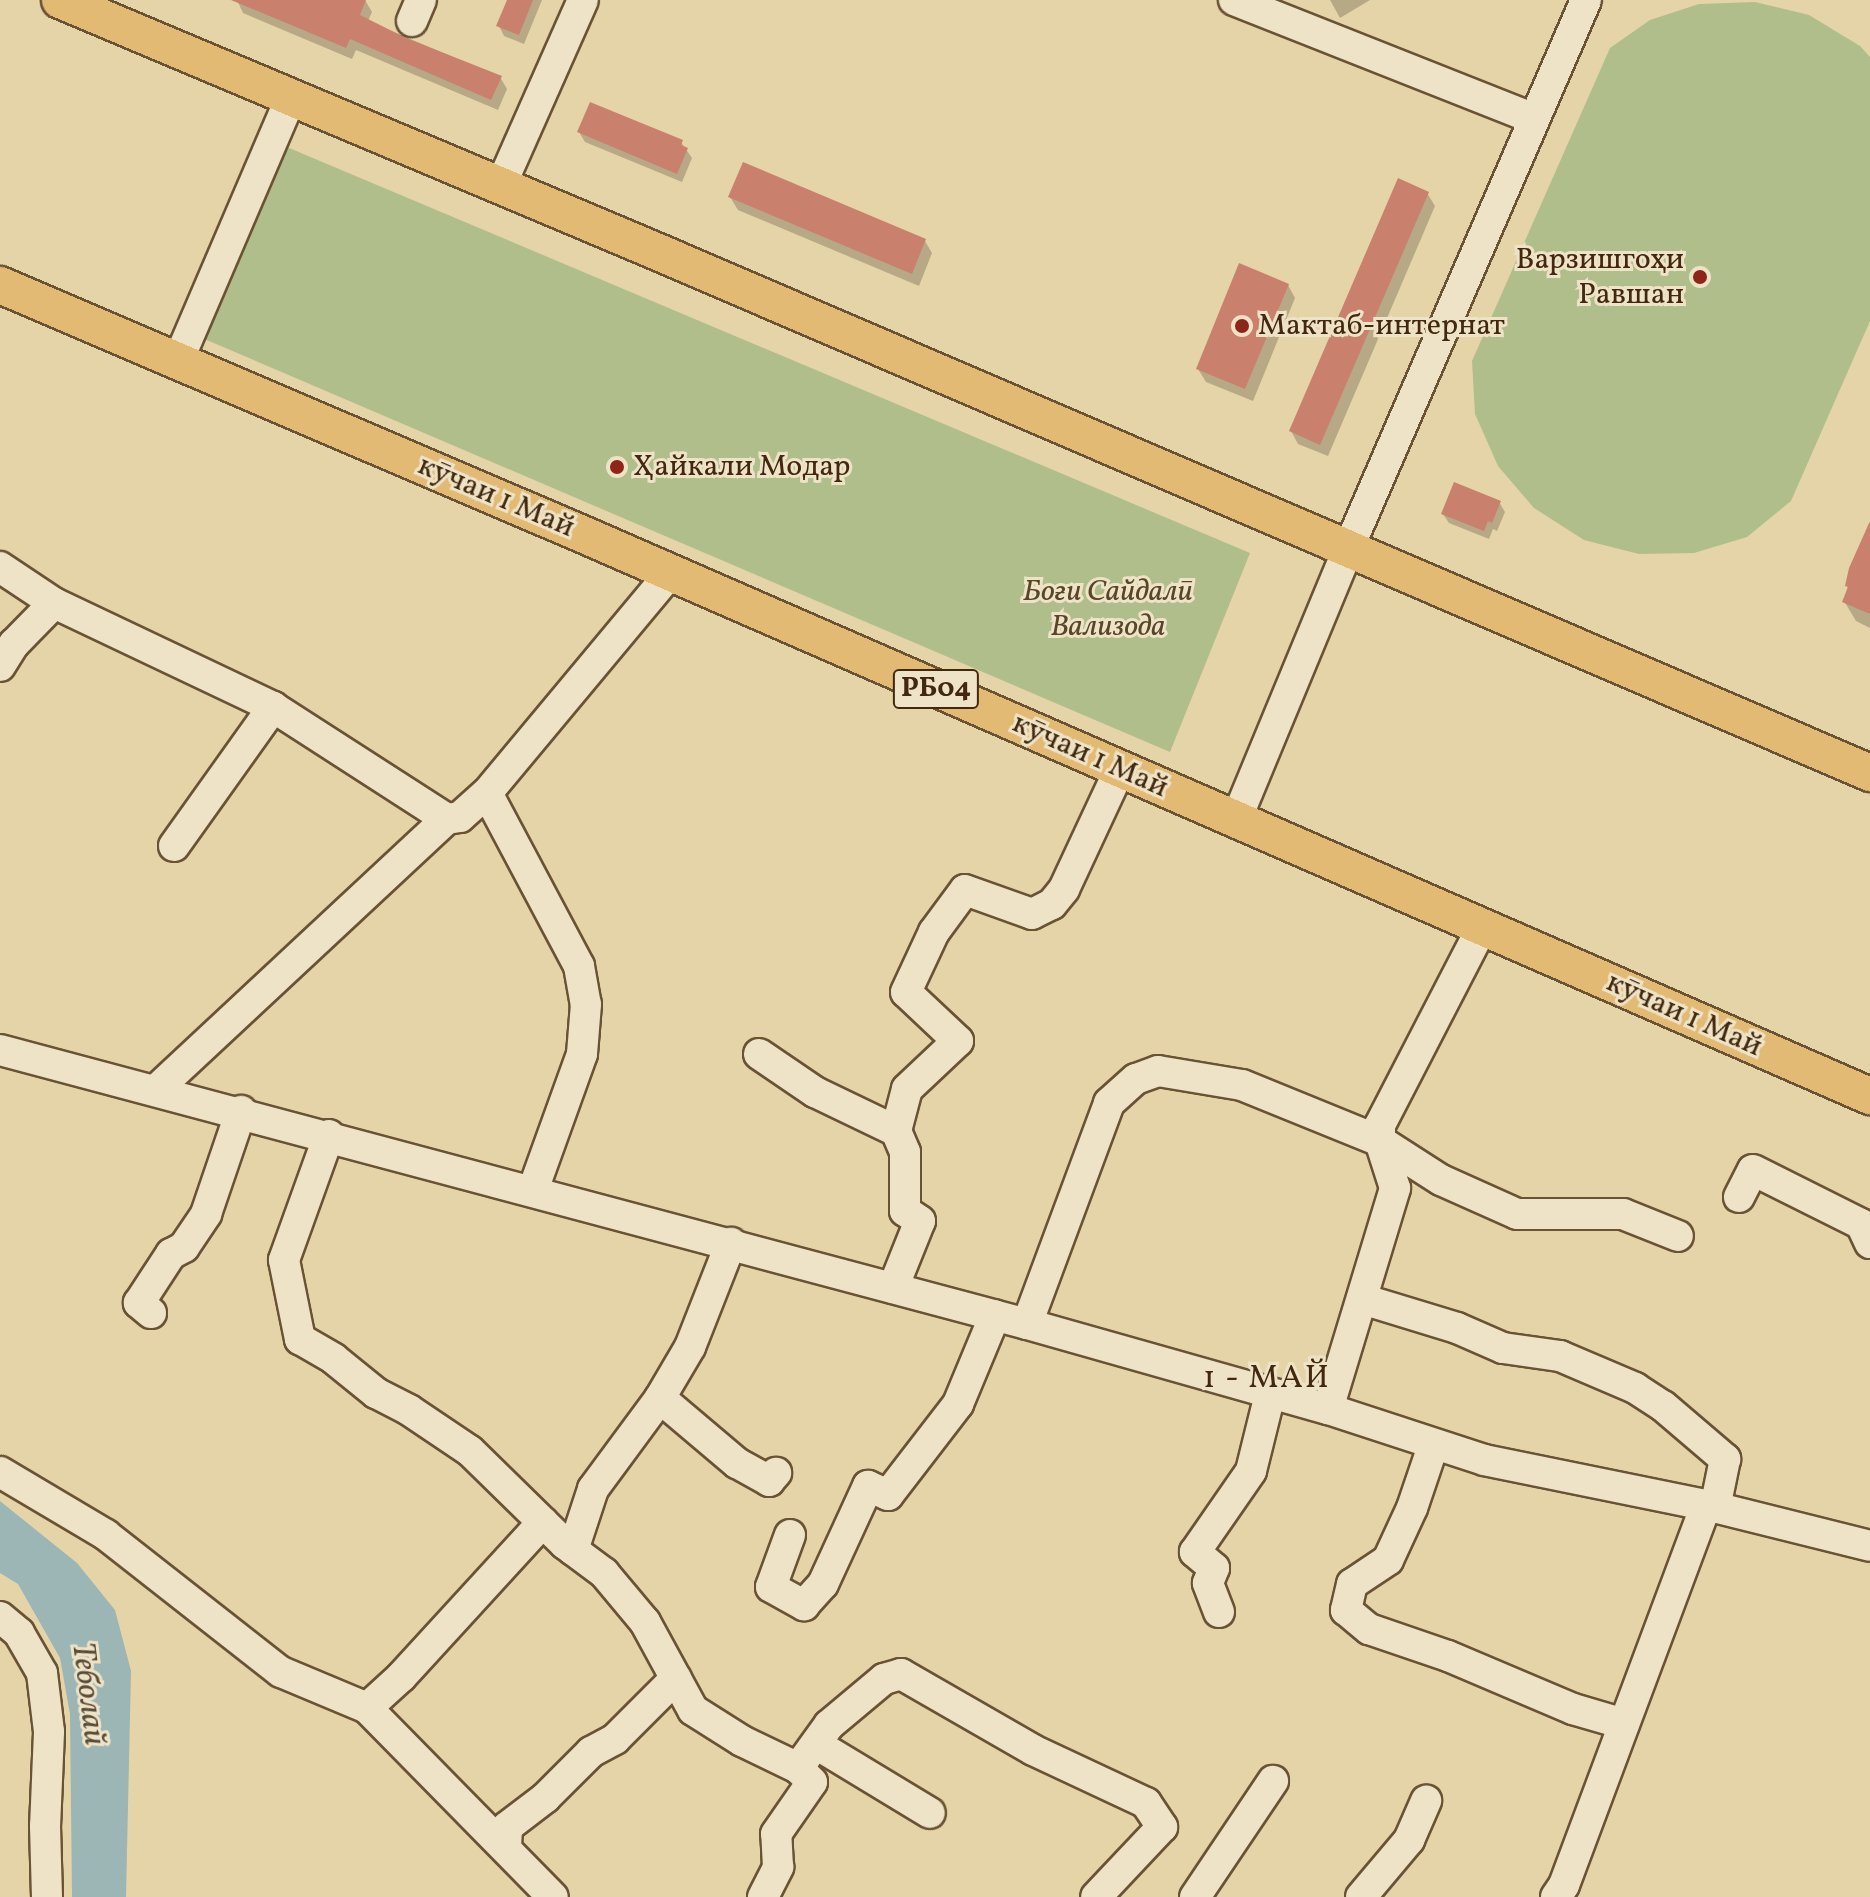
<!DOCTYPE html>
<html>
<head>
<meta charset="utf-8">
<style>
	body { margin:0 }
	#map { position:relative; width:1870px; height:1897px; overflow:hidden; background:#e5d4a8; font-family:Vollkorn,serif }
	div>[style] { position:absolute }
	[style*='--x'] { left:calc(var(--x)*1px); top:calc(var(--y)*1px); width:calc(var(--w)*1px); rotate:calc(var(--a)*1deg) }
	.green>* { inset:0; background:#b0be8b }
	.water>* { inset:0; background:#9cb5b5 }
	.shadow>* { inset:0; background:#0003 }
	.building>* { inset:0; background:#c9806d }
	.roads { filter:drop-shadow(2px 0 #6a5335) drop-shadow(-2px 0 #6a5335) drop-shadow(0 2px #6a5335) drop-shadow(0 -2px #6a5335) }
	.minor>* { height:30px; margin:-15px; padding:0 15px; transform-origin:15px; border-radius:15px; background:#eee3c6 }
	.major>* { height:36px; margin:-18px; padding:0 18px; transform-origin:18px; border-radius:18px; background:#e2ba74 }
	.dots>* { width:22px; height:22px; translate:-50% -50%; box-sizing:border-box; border:4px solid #eee3c6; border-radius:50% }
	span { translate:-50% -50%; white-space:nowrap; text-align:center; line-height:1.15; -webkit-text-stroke:6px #eee3c6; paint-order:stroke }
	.shield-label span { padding:2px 6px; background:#eee3c6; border:2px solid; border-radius:6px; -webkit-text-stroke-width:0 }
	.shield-label { font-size:28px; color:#41280f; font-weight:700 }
	.poi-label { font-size:30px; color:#41280f }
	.right { translate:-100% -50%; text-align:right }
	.left { translate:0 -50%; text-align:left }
	.street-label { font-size:30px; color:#41280f }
	.park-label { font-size:30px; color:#574628; font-style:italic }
	.neighbourhood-label { font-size:32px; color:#41280f; letter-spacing:2px }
	.water-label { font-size:32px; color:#584b38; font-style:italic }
</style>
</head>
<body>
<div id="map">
	<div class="green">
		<div style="clip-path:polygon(1755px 2px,1809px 15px,1860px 46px,1870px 57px,1870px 321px,1791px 501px,1747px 537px,1694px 553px,1639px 554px,1584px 540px,1534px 508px,1498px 466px,1475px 414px,1472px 361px,1610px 48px,1650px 20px,1699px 4px)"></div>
		<div style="clip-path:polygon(282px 145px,1250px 553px,1170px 752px,202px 338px)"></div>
	</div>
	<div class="water">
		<div style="clip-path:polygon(0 1501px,77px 1563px,115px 1610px,131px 1671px,126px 1897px,72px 1897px,70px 1714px,60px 1658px,18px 1584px,0 1573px)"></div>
	</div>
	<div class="shadow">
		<div style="clip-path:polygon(237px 0,365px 0,372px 12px,368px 21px,500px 77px,507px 89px,498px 110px,356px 50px,352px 59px,243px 13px)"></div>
		<div style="clip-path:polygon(509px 0,542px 0,524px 44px,504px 36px,499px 26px)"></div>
		<div style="clip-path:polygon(1330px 0,1370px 0,1340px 18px)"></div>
		<div style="clip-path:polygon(579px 132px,681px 142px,692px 158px,682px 182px,585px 142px)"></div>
		<div style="clip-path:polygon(1427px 193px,1435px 206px,1328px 456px,1298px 444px,1291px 431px)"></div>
		<div style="clip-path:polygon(730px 197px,925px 241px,932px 253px,919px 286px,738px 210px)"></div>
		<div style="clip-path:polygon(1288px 285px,1295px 298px,1253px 401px,1206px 382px,1198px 369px)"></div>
		<div style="clip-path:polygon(1499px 502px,1505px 512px,1497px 531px,1493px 529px,1489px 539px,1449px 523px,1443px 514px)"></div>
		<div style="clip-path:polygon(1870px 532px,1870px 628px,1856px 621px,1844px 601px,1857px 551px)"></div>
	</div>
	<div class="building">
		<div style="clip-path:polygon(231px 0,366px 0,360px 15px,406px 38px,502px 76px,491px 100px,350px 39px,346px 48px)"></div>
		<div style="clip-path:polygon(507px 0,533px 0,519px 35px,496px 26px)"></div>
		<div style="clip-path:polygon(590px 102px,683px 140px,681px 145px,688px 148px,677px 174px,577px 132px)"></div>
		<div style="clip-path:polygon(743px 162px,926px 239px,912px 274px,728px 197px)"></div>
		<div style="clip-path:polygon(1398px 178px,1429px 192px,1320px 445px,1289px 431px)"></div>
		<div style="clip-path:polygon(1239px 263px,1289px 284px,1245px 389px,1196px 369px)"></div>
		<div style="clip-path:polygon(1454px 482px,1501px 501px,1492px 523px,1488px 521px,1484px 531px,1441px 514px)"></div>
		<div style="clip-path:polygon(1870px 521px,1870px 614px,1842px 602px,1848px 587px,1845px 586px,1849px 568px)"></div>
	</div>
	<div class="roads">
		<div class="minor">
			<div style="--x:1234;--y:0;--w:323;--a:21.6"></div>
			<div style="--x:412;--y:21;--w:23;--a:-67"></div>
			<div style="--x:501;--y:185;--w:202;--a:-66.1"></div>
			<div style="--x:178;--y:361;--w:287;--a:-66.8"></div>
			<div style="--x:0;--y:567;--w:65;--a:33.7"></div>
			<div style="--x:54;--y:603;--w:242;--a:25.4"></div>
			<div style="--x:273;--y:707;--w:207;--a:32.8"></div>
			<div style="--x:0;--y:666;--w:26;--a:-58"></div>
			<div style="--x:14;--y:644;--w:57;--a:-45.7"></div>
			<div style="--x:487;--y:793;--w:196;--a:62"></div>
			<div style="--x:579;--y:966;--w:39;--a:80"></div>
			<div style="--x:586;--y:1004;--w:50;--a:94.6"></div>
			<div style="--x:582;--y:1054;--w:145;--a:109.8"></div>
			<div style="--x:1236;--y:820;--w:295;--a:-67.5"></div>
			<div style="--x:1349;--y:547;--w:596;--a:-66.57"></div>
			<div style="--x:174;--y:846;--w:171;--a:-54.5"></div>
			<div style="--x:0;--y:1050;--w:1063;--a:14.94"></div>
			<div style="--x:1027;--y:1324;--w:313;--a:15.8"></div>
			<div style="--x:1328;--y:1409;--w:164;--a:18.1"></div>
			<div style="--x:1484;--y:1460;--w:227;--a:11.5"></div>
			<div style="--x:1706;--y:1505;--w:169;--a:14"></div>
			<div style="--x:759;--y:1054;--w:68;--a:34.2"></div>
			<div style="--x:815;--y:1092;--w:90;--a:25.7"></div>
			<div style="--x:157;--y:1089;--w:396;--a:-43"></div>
			<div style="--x:447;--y:819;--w:13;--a:-9"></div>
			<div style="--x:460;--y:817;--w:36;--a:-42"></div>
			<div style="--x:487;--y:793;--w:286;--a:-50.2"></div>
			<div style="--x:329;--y:1135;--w:133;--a:109.8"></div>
			<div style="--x:284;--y:1260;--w:81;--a:78.6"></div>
			<div style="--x:300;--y:1339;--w:39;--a:30"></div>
			<div style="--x:334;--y:1359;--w:54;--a:39"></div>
			<div style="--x:376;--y:1393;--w:37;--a:27"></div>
			<div style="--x:409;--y:1410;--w:73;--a:33.9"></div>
			<div style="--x:470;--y:1451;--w:133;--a:44.4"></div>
			<div style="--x:565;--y:1544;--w:49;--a:36.6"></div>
			<div style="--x:604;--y:1573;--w:64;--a:50.1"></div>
			<div style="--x:645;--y:1622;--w:100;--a:61.4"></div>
			<div style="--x:693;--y:1710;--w:58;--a:32.3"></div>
			<div style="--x:742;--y:1741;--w:62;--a:25.7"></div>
			<div style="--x:1739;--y:1197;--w:30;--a:-63"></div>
			<div style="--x:1753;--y:1170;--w:121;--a:26.6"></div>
			<div style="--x:1861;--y:1224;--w:21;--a:65"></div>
			<div style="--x:893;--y:1288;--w:72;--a:-68.1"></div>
			<div style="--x:920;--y:1221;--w:18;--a:-146"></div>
			<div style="--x:905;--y:1211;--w:59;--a:-90"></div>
			<div style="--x:905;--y:1152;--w:23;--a:-113"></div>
			<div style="--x:896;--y:1131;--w:43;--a:-75.3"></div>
			<div style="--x:907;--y:1089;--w:70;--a:-43.3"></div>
			<div style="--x:958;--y:1041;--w:71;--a:-136.7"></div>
			<div style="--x:906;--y:992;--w:66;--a:-65"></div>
			<div style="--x:934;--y:932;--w:52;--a:-53.6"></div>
			<div style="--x:965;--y:890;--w:71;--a:19.7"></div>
			<div style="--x:1032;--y:914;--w:22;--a:-27"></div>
			<div style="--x:1052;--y:904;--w:19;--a:-51"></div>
			<div style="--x:1064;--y:889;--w:132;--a:-65"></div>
			<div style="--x:1362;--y:1299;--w:99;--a:17"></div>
			<div style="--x:1457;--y:1328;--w:50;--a:23.5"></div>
			<div style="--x:1503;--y:1348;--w:58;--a:8"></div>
			<div style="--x:1560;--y:1356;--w:82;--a:23.1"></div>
			<div style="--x:1635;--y:1388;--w:33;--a:33"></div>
			<div style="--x:1663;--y:1406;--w:82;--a:40.5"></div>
			<div style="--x:1725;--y:1459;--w:50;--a:101.5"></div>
			<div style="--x:151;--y:1313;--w:16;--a:-140"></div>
			<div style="--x:139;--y:1303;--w:59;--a:-56.9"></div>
			<div style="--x:171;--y:1254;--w:15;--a:-28"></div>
			<div style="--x:184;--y:1247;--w:40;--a:-56"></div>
			<div style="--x:206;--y:1214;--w:109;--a:-71.2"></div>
			<div style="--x:1027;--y:1324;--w:236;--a:-69.6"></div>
			<div style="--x:1109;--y:1103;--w:36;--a:-42"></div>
			<div style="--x:1136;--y:1079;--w:23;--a:-20"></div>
			<div style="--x:1158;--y:1071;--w:85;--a:9.5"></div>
			<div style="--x:1242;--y:1085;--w:149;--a:22.1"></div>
			<div style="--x:1380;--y:1141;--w:72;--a:32.6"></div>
			<div style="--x:1441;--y:1180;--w:83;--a:24.1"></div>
			<div style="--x:1517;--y:1214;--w:106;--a:0"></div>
			<div style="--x:1623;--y:1214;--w:59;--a:21.8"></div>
			<div style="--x:660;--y:1398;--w:101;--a:40.2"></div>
			<div style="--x:737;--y:1463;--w:37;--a:29"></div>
			<div style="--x:769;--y:1481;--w:11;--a:-49"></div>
			<div style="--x:1328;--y:1409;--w:231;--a:-73.1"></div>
			<div style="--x:1395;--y:1188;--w:49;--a:-107.7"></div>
			<div style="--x:1380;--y:1141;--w:16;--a:-90"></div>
			<div style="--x:1380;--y:1125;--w:223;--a:-62.7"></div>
			<div style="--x:1433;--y:1446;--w:65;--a:108.7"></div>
			<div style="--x:1412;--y:1508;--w:57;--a:114.8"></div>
			<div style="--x:1388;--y:1560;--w:43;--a:146.3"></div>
			<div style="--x:1352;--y:1584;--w:27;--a:103"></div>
			<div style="--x:1346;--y:1610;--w:30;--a:40"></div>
			<div style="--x:1369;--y:1629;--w:83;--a:18.9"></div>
			<div style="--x:1448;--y:1656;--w:136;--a:23"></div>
			<div style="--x:1573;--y:1709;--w:53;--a:16.4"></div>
			<div style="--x:0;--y:1472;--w:123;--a:30.7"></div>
			<div style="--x:106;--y:1535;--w:222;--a:38.1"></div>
			<div style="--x:281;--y:1672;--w:93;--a:22.7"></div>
			<div style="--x:367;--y:1708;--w:265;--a:45.5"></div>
			<div style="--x:790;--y:1535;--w:55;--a:110.1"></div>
			<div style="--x:771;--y:1587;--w:38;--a:29"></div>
			<div style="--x:804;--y:1605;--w:28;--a:-48"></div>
			<div style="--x:823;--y:1584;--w:108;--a:-65.3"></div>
			<div style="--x:868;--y:1486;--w:22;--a:24"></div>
			<div style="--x:888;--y:1495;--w:115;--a:-52.4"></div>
			<div style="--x:958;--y:1404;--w:96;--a:-67.4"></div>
			<div style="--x:573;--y:1550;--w:64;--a:-71.8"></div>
			<div style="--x:593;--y:1489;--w:113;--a:-53.6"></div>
			<div style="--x:660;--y:1398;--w:59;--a:-59.5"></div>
			<div style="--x:690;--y:1347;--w:112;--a:-68.5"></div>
			<div style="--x:1219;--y:1612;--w:31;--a:-111"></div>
			<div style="--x:1208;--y:1583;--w:16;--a:-68"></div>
			<div style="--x:1214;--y:1568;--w:25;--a:-140"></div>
			<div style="--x:1195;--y:1552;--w:98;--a:-55.3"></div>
			<div style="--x:1251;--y:1471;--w:79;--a:-76.1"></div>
			<div style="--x:0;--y:1617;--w:25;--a:40"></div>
			<div style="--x:19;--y:1633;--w:46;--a:60.1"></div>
			<div style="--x:42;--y:1673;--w:59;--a:83.2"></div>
			<div style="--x:49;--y:1732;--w:94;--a:92.4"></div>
			<div style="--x:45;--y:1826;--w:71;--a:88.4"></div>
			<div style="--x:367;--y:1708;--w:46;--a:-42.4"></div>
			<div style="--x:401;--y:1677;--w:210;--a:-47.5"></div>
			<div style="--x:816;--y:1744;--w:133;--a:31.2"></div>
			<div style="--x:506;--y:1847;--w:20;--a:-87"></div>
			<div style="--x:507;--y:1827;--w:48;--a:-37.3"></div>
			<div style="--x:545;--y:1798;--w:65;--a:-45"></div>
			<div style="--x:591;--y:1752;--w:27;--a:-28"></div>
			<div style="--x:615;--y:1739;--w:86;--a:-45"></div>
			<div style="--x:763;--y:1897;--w:34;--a:-63"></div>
			<div style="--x:778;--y:1867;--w:33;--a:-93"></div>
			<div style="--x:776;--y:1834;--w:63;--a:-55.3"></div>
			<div style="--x:812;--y:1782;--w:20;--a:-135"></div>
			<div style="--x:798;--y:1768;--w:53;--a:-54.2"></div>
			<div style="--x:829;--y:1725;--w:72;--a:-39.9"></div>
			<div style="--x:884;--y:1679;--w:18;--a:-16"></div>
			<div style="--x:901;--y:1674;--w:152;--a:29.9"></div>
			<div style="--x:1033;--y:1750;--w:125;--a:25.1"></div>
			<div style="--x:1146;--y:1803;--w:29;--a:56"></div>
			<div style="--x:1162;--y:1827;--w:96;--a:133.3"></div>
			<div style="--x:1195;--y:1897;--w:140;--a:-56.1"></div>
			<div style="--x:1361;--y:1897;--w:75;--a:-49.9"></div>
			<div style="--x:1409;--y:1840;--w:43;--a:-66.4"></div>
			<div style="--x:1556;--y:1897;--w:14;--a:-56"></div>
			<div style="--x:1564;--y:1885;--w:406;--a:-69.5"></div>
		</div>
		<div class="major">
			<div style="--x:60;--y:0;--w:657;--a:22.85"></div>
			<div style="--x:665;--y:255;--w:1312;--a:23.26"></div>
			<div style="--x:0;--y:285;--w:641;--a:23.16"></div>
			<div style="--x:589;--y:537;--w:1398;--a:23.58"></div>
		</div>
	</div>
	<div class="dots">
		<div style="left:1700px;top:277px;background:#8f2418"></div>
		<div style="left:1242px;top:326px;background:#8f2418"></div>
		<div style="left:617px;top:467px;background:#8f2418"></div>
	</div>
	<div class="shield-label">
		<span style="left:936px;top:689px">РБ04</span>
	</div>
	<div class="poi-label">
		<span class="right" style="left:1684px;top:277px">Варзишгоҳи<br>Равшан</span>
		<span class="left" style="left:1258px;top:326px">Мактаб-интернат</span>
		<span class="left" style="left:633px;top:467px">Ҳайкали Модар</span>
	</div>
	<div class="street-label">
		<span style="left:496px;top:497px;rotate:23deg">кӯчаи 1 Май</span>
		<span style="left:1090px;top:756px;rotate:24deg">кӯчаи 1 Май</span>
		<span style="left:1684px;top:1015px;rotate:24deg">кӯчаи 1 Май</span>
	</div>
	<div class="park-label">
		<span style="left:1108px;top:609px">Боғи Сайдалӣ<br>Вализода</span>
	</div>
	<div class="neighbourhood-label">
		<span style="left:1267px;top:1379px">1 - МАЙ</span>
	</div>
	<div class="water-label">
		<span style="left:87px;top:1694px;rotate:83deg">Теболай</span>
	</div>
</div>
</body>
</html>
